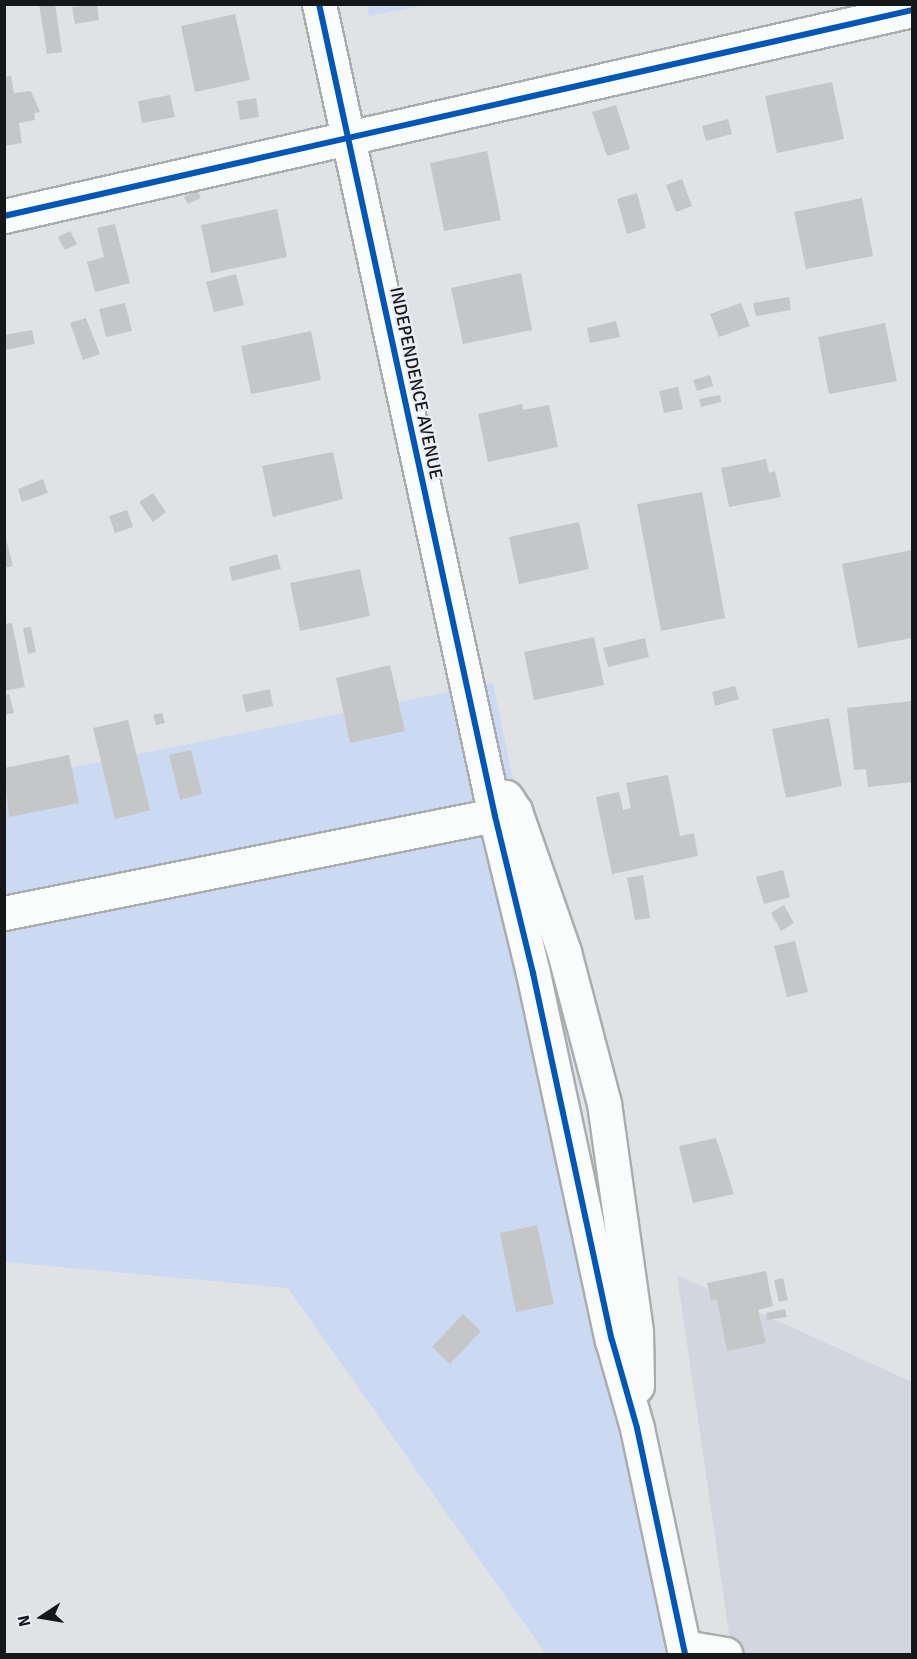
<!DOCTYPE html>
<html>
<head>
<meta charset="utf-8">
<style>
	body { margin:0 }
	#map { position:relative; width:917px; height:1659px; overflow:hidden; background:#e0e2e6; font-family:Signika,sans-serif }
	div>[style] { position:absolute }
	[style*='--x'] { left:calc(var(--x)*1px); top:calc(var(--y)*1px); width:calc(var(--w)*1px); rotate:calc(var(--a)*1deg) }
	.built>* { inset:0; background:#d1d6df }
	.green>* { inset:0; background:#ccd9f2 }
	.building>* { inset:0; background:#c5c6c7 }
	.roads { filter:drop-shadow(2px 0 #abacaf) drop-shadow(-2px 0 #abacaf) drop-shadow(0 2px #abacaf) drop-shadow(0 -2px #abacaf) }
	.minor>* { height:33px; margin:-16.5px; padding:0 16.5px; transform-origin:16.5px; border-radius:16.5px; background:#fafbfb }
	.cycleway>* { height:6px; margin:-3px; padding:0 3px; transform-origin:3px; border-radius:3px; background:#0057b8 }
	span { translate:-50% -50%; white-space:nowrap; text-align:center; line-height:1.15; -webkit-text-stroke:4.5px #ebeff5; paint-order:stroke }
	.street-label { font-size:18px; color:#161719 }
	.frame { position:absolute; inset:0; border:6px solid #161719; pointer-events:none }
	.north { position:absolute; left:12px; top:1587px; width:60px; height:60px; -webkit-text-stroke:4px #ebeff5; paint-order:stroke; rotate:258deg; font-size:16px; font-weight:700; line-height:24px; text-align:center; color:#161719 }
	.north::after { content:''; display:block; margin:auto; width:21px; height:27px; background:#161719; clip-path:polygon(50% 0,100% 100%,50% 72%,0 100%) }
</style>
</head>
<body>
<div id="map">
	<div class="built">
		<div style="clip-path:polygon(677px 1275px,912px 1382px,912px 1654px,732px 1654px)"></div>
	</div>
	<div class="green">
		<div style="clip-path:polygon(367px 5px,367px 4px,427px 5px,369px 16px)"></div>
		<div style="clip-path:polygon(493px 683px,618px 1282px,667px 1654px,546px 1654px,288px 1288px,5px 1262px,4px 781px)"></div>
	</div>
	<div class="building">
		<div style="clip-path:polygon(39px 4px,55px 4px,62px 52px,47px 54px)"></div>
		<div style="clip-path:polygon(97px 4px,99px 20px,75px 24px,72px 7px)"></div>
		<div style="clip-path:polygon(235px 14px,250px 80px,195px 92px,181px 26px)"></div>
		<div style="clip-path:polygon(11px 76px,14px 93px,31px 91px,40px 112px,34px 113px,35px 120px,19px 123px,22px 143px,4px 146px,4px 77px)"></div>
		<div style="clip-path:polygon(832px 82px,844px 139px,777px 153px,765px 96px)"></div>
		<div style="clip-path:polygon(170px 95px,175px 117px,142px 123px,138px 101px)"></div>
		<div style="clip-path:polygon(256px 98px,259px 117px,240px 120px,237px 101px)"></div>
		<div style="clip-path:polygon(616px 105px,630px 149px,607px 156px,592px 112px)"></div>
		<div style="clip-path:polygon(728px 119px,732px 134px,706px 141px,702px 126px)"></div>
		<div style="clip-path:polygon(487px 151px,501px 220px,444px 231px,430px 163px)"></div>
		<div style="clip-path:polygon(682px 179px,692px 206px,676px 212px,666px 185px)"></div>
		<div style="clip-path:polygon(198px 191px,201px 198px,188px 204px,184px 197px)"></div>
		<div style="clip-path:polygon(637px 193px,646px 228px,627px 234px,617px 199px)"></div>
		<div style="clip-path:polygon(862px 198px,873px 256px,806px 269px,794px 212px)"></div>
		<div style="clip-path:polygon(277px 209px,287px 257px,211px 273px,201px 225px)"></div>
		<div style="clip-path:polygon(115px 224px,130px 283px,95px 292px,87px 262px,104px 257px,97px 228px)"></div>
		<div style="clip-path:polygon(70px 231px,77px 244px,65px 250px,58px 237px)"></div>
		<div style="clip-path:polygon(521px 273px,532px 330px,463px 344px,451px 288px)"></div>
		<div style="clip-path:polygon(236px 274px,244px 305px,214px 312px,206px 282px)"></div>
		<div style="clip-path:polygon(789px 297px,791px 310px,756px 316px,753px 303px)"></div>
		<div style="clip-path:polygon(125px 303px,132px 331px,106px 337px,99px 309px)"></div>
		<div style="clip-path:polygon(741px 303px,750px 326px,719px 337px,710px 314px)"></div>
		<div style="clip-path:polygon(86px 318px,100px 354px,83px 360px,70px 323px)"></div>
		<div style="clip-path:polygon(616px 321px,620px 337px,590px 343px,587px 328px)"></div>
		<div style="clip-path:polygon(885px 323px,897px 381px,829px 394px,818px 337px)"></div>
		<div style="clip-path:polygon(32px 330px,35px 344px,5px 350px,4px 335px)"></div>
		<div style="clip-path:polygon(311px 331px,321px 380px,251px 394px,241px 346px)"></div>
		<div style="clip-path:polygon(710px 375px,713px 386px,697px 391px,693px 380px)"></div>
		<div style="clip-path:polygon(678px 387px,683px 409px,664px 413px,659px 391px)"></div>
		<div style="clip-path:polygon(720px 395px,721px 402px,701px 407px,699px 399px)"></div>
		<div style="clip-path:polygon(522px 404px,523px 410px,549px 405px,558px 447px,488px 462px,478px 414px)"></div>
		<div style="clip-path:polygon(333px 452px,343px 499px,273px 517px,262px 466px)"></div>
		<div style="clip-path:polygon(766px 459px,769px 473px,775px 471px,781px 497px,729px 507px,721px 468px)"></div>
		<div style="clip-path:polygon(43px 479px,48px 493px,22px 502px,18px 489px)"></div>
		<div style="clip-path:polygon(702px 492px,725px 618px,661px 631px,637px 504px)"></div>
		<div style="clip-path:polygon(153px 493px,166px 512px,153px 522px,139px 502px)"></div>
		<div style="clip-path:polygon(127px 510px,133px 527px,115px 533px,109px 516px)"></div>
		<div style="clip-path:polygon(579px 522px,589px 569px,519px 584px,509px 537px)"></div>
		<div style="clip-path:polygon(4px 531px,13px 566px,4px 568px)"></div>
		<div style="clip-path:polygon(912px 550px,912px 638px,858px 648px,842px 564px)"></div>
		<div style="clip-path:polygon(277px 554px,281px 569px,232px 581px,229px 567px)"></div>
		<div style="clip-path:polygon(360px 569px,370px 616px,300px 631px,290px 583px)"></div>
		<div style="clip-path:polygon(12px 623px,25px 687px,4px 691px,4px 624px)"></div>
		<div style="clip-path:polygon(31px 627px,36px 652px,28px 654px,23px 628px)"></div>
		<div style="clip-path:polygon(594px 637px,604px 685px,534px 700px,524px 652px)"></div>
		<div style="clip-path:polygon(645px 638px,649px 657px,608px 667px,603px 648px)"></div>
		<div style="clip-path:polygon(390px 665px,405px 731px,350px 743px,336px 678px)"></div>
		<div style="clip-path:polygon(735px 686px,739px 699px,715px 706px,712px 692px)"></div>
		<div style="clip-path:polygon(270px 689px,273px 706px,246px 712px,242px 695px)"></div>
		<div style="clip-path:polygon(9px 694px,14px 713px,4px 715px,4px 695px)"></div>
		<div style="clip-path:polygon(912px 701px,912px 782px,868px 787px,866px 769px,854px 770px,847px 708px)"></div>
		<div style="clip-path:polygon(162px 713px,165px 723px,156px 725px,153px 715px)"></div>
		<div style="clip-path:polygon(829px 718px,842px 786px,786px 798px,772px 729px)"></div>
		<div style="clip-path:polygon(128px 720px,150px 810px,115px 819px,93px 728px)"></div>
		<div style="clip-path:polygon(191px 750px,202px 794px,180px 800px,169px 755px)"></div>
		<div style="clip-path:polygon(69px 755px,79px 803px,9px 817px,4px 768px)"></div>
		<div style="clip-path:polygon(668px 775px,680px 836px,694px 833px,698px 856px,612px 874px,596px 797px,619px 792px,623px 810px,631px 808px,626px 783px)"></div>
		<div style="clip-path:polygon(783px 870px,790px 897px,764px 904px,756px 877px)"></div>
		<div style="clip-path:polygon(643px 875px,650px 918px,635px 920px,627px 878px)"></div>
		<div style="clip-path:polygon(784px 905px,794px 923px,781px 931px,771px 913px)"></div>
		<div style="clip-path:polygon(795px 941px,808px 992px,787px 997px,774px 946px)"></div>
		<div style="clip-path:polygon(716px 1138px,734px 1194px,693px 1203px,679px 1146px)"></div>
		<div style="clip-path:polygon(537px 1225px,554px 1304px,516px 1312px,500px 1233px)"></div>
		<div style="clip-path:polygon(766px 1271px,773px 1306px,758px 1310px,766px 1343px,727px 1351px,717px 1299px,711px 1300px,707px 1283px)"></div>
		<div style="clip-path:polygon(783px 1278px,788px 1300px,779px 1302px,774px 1280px)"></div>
		<div style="clip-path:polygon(785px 1309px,787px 1317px,767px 1320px,766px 1313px)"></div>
		<div style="clip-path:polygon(463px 1314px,481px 1331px,450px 1364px,432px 1347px)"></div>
	</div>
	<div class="roads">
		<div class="minor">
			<div style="--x:319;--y:4;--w:831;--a:77.77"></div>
			<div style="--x:495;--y:816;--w:162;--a:76.4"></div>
			<div style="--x:533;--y:973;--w:375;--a:77.9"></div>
			<div style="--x:612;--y:1340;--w:91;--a:74.1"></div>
			<div style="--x:637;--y:1428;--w:231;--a:78"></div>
			<div style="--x:4;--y:216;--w:931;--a:-12.78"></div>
			<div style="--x:506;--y:797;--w:17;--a:57"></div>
			<div style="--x:515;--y:811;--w:149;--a:70.8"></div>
			<div style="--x:564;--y:952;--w:156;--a:75.2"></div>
			<div style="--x:604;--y:1103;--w:231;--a:82"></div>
			<div style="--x:636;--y:1332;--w:54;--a:88.9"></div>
			<div style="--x:4;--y:913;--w:521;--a:-11.29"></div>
			<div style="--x:684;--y:1647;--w:42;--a:9.7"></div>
		</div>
	</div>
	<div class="cycleway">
		<div style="--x:319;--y:4;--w:831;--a:77.77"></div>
		<div style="--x:495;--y:816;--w:162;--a:76.4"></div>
		<div style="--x:533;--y:973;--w:375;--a:77.9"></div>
		<div style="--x:612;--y:1340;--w:91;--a:74.1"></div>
		<div style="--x:637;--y:1428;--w:231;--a:78"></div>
		<div style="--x:4;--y:216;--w:931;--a:-12.78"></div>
	</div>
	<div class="street-label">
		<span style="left:416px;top:383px;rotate:78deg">INDEPENDENCE AVENUE</span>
	</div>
	<div class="frame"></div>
	<div class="north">N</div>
</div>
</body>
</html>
